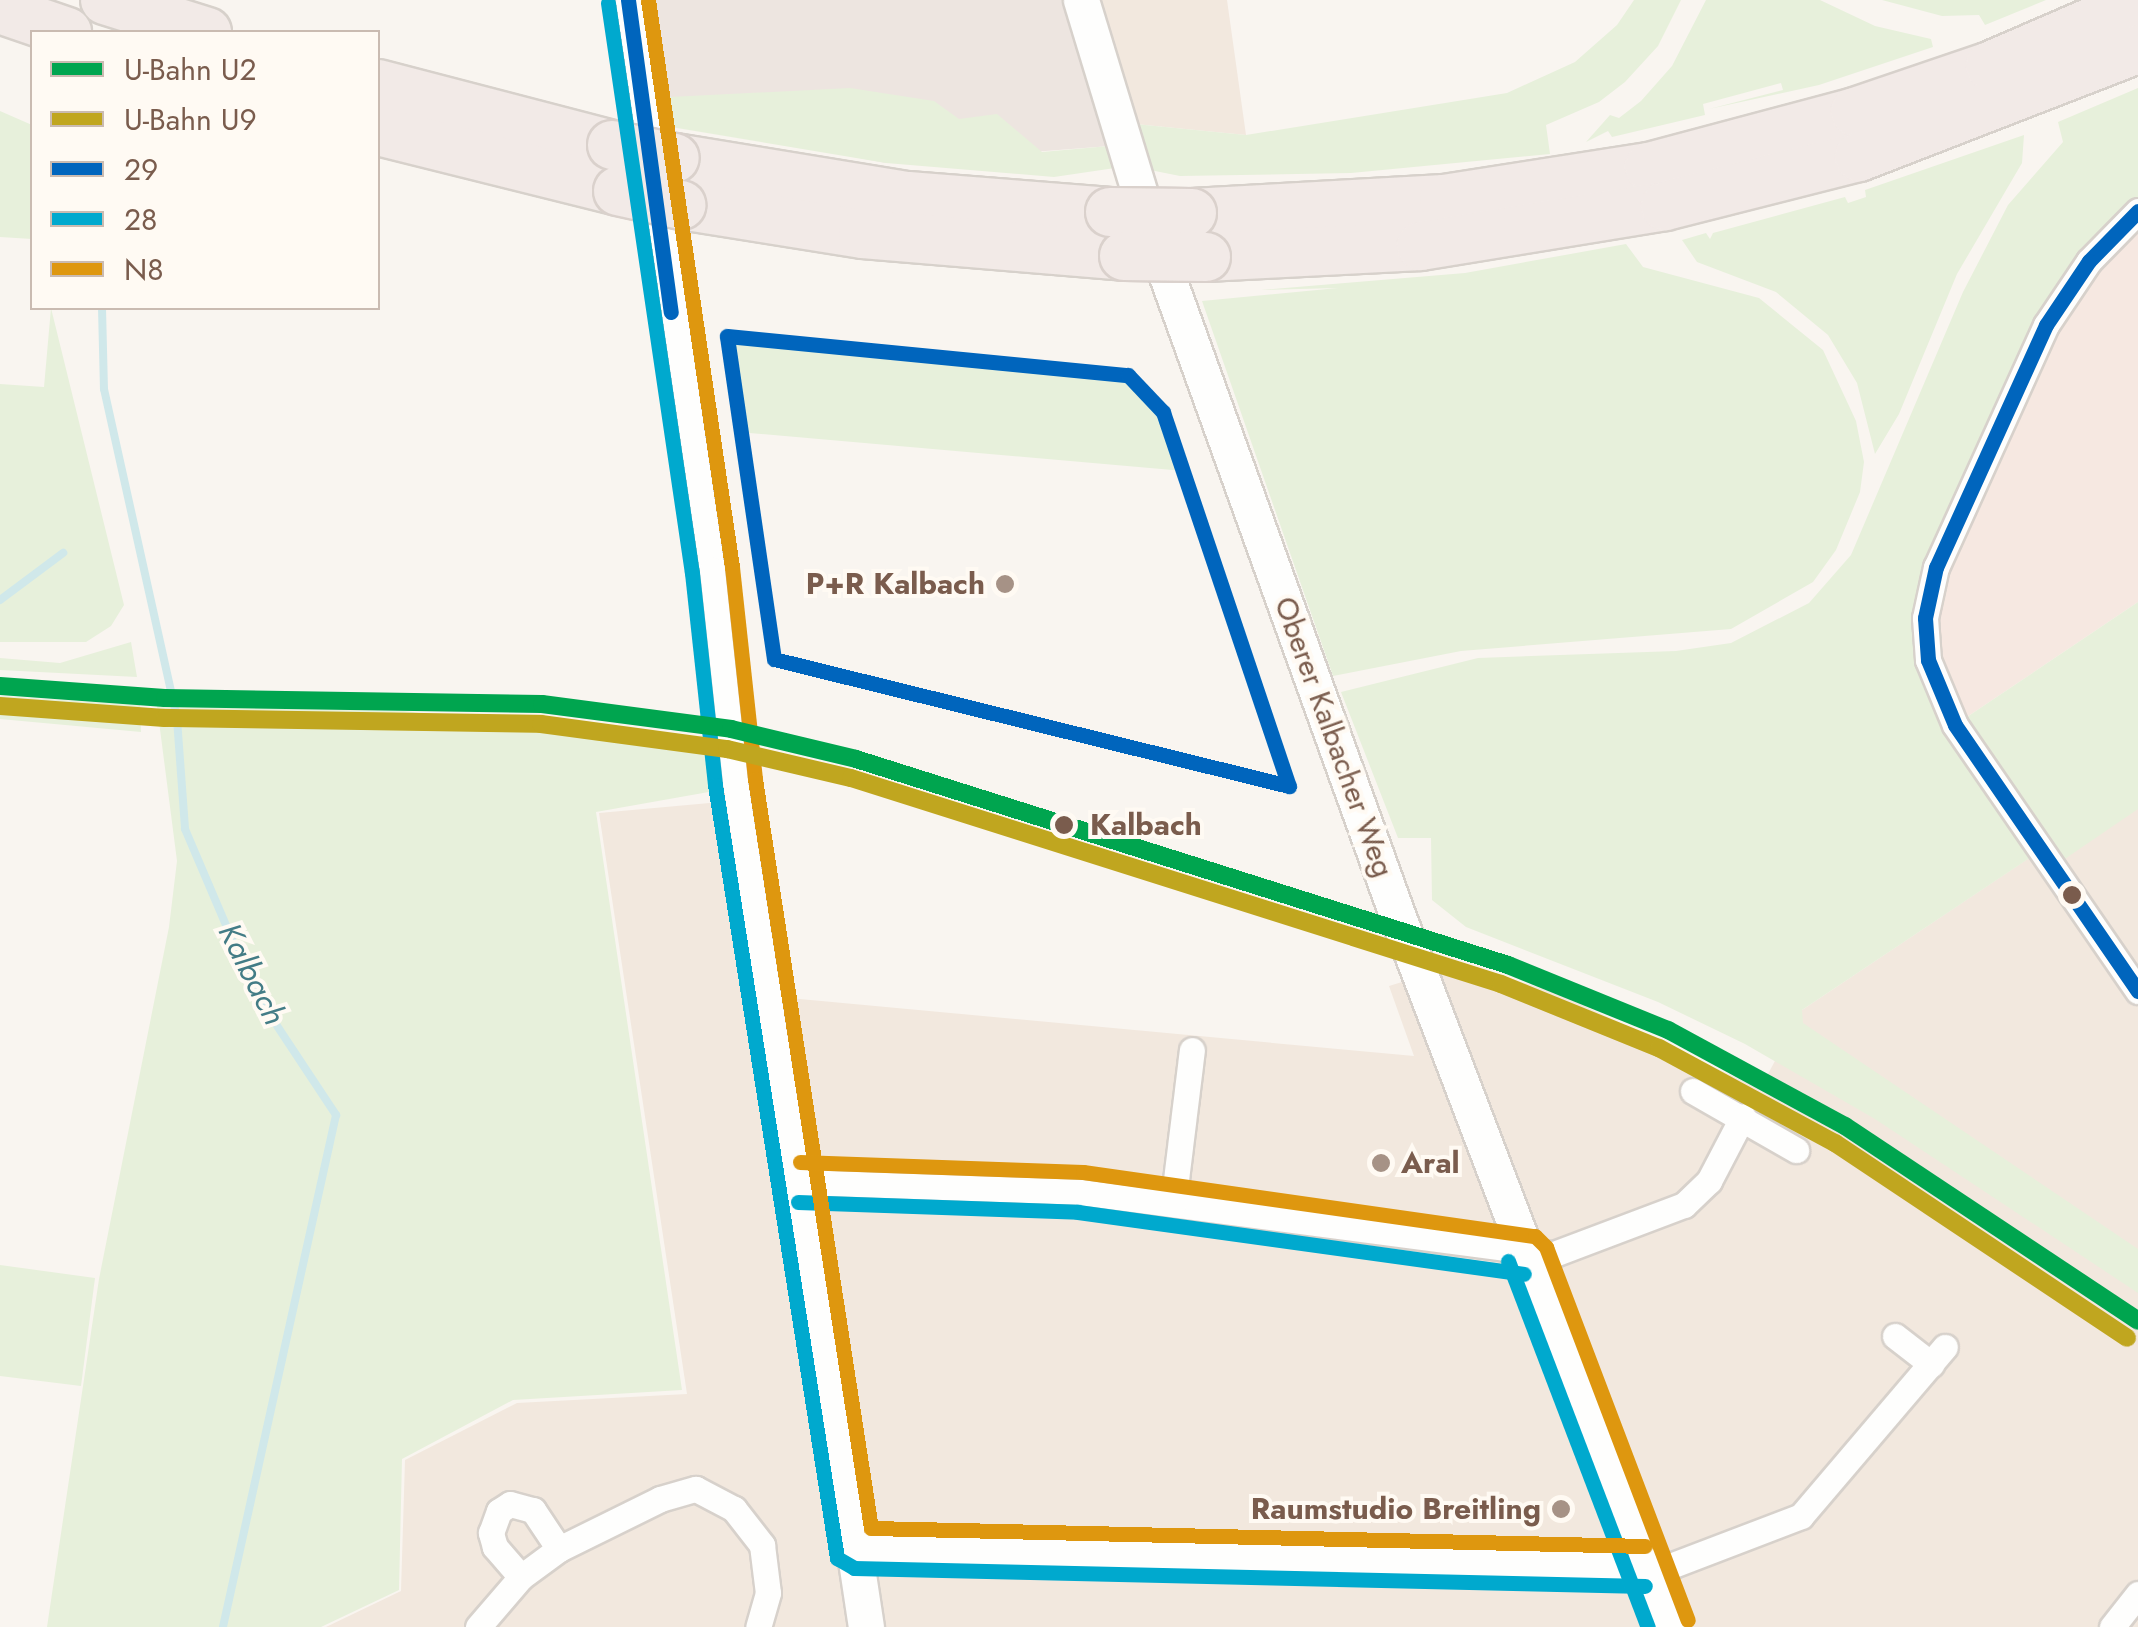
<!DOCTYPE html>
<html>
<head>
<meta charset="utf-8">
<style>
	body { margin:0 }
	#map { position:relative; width:2138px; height:1627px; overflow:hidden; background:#f9f5f0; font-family:Jost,sans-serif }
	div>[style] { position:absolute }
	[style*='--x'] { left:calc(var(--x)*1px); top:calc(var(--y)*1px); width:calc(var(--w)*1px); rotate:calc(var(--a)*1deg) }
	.residential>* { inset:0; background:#f2e8de }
	.commercial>* { inset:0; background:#f6e8e1 }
	.industrial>* { inset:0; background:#ede5e0 }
	.green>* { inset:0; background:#e7f0db }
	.stream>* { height:8px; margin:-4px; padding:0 4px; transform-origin:4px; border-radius:4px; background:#d0e8ea }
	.roads { filter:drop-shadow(2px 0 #d7d1cb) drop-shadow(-2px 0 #d7d1cb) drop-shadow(0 2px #d7d1cb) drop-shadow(0 -2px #d7d1cb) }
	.street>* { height:25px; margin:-12.5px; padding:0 12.5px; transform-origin:12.5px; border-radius:12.5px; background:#fefefd }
	.secondary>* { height:35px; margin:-17.5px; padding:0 17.5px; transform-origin:17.5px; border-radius:17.5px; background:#fefefd }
	.highway>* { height:48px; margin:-24px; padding:0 24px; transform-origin:24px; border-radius:24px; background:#f2eae7 }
	.bridges { filter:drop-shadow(2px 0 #dad1cc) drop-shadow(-2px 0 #dad1cc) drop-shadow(0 2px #dad1cc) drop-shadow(0 -2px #dad1cc) }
	.highway-bridge>* { height:48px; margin:-24px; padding:0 24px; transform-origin:24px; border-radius:24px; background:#f2eae7 }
	.bus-1>* { height:15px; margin:-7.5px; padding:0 7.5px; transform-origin:7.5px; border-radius:7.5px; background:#0065bd }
	.bus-2>* { height:15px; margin:-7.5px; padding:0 7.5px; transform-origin:7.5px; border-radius:7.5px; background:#00a9ce }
	.bus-3>* { height:15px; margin:-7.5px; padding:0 7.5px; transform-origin:7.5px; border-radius:7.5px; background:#de970f }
	.metro-1>* { height:18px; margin:-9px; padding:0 9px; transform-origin:9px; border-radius:9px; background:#00a54f }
	.metro-2>* { height:18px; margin:-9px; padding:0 9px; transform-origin:9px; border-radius:9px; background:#c0a61f }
	.dots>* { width:28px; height:28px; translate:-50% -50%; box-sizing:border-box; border:5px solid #fffaf3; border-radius:50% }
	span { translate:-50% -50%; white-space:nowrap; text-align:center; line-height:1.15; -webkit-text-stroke:8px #fffaf3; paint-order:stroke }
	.poi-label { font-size:30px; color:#7a5c4d; font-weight:700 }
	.right { translate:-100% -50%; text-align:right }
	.left { translate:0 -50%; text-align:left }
	.street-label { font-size:30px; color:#7a5c4d }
	.stop-label { font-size:30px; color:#7a5c4d; font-weight:700 }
	.water-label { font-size:32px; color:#437c86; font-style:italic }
	.legend { position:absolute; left:30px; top:30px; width:350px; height:280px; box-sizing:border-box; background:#fffaf3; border:2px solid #cabbb1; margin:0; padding:12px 18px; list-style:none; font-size:30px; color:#7a5c4d }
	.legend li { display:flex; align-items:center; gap:20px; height:50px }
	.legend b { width:50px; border:2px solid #cabbb1 }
</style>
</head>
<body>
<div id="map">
	<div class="residential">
		<div style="clip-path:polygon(1081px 0,1227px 0,1246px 135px,1115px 122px)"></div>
		<div style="clip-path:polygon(2138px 602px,2138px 1627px,326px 1627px,401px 1591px,405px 1460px,517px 1403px,687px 1394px,599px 813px,754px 799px,789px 998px,1414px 1056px,1389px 986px,1464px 963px,1561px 995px,1760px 1089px,1802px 1010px,2041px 850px)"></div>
	</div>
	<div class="commercial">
		<div style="clip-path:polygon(2138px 211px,2138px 602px,1955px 725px,1925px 618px,2009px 399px)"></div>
	</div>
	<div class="industrial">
		<div style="clip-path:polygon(612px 0,1081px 0,1123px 145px,886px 163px,630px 114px)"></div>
	</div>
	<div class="green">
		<div style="clip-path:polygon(1634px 0,1681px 0,1658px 46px,1625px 82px,1599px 102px,1546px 125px,1550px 154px,1351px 173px,1180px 176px,1150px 170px,1135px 124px,1246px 135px,1507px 93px,1575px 62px,1617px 25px)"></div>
		<div style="clip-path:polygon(1706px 0,1820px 0,1875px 26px,1931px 39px,1933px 47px,1819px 85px,1709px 109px,1783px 90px,1781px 83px,1703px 104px,1705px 115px,1612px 137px,1608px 131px,1586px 142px,1610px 115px,1619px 118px,1641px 101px,1672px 66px)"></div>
		<div style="clip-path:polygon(1882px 0,2046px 0,1985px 25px,1979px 15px,1942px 16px)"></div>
		<div style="clip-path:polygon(850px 88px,934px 101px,959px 119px,997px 114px,1042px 152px,1109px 146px,1115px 168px,1054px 177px,886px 163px,671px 127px,651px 111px,650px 98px)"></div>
		<div style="clip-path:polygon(2138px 88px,2138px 211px,2089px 261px,1925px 618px,1955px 725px,2138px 602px,2138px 809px,2053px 867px,2040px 851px,1802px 1010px,1803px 1023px,2138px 1249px,2138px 1293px,1875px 1119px,1745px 1044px,1658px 1002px,1466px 927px,1432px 900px,1431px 838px,1398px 838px,1341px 692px,1478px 658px,1676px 651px,1731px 643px,1809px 603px,1851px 555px,1963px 292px,2008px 205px,2063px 142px,2058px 122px)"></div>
		<div style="clip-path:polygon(0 111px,32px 125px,32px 239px,0 237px)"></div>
		<div style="clip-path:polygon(2024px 135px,2022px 163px,1957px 274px,1899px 414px,1875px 454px,1857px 383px,1828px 335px,1776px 292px,1697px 262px,1682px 240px,1706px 233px,1710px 239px,1713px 233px,1845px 197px,1848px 203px,1866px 197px,1865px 190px)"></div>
		<div style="clip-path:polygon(1626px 244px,1643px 267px,1759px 298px,1823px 350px,1856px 421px,1864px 462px,1860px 492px,1836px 550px,1813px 582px,1731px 629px,1461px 651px,1333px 676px,1202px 301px,1338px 288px,1261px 290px,1465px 273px)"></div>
		<div style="clip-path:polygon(51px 308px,124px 605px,111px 626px,86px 642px,0 642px,0 384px,44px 387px)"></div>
		<div style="clip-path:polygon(727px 336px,1128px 375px,1163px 412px,1184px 471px,738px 432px)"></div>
		<div style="clip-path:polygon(131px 642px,137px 677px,0 670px,0 658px,60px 663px)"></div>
		<div style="clip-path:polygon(0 696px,140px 705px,141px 732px,0 719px)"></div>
		<div style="clip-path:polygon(157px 706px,404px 711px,717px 750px,720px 790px,596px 812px,682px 1390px,513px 1400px,402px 1459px,399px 1590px,321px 1627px,47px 1627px,99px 1279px,169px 927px,177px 861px)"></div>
		<div style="clip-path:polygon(0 1265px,95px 1278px,81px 1386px,0 1376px)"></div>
	</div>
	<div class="stream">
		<div style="--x:102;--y:308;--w:81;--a:88.6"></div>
		<div style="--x:104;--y:389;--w:338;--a:77.5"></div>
		<div style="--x:177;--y:719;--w:110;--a:85.8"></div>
		<div style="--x:185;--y:829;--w:176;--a:66.9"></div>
		<div style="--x:254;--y:991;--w:149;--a:56.5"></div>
		<div style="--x:336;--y:1115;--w:524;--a:102.45"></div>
		<div style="--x:0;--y:600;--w:79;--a:-36.7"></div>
	</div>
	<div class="roads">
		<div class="street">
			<div style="--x:628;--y:0;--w:576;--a:81.62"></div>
			<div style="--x:712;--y:570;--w:213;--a:83.8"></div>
			<div style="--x:735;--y:782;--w:775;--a:81.17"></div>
			<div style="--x:2138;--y:211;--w:70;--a:134.4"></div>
			<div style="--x:2089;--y:261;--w:77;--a:123.9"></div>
			<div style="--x:2046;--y:325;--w:266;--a:114.4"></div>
			<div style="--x:1936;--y:567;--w:52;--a:102.2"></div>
			<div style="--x:1925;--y:618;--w:42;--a:85.9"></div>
			<div style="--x:1928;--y:660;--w:70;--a:67.4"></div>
			<div style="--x:1955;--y:725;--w:323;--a:55.5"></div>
			<div style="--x:1693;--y:1091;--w:119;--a:29.8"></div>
			<div style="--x:799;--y:1182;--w:281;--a:2"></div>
			<div style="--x:1080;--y:1192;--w:478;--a:7.5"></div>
			<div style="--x:1554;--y:1254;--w:139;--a:-20.7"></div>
			<div style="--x:1684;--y:1205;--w:35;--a:-44"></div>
			<div style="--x:1709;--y:1181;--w:73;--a:-62.4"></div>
			<div style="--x:1173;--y:1204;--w:155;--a:-83"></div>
			<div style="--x:1895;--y:1336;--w:46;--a:37.9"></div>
			<div style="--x:1645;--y:1566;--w:28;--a:-2"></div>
			<div style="--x:1673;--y:1565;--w:137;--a:-20.9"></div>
			<div style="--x:1801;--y:1516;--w:222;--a:-49.6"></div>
			<div style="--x:521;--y:1577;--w:40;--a:-131"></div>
			<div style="--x:495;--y:1547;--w:15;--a:-106"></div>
			<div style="--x:491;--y:1533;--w:23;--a:-70"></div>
			<div style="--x:499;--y:1511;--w:13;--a:-32"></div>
			<div style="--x:510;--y:1504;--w:24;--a:15"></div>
			<div style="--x:533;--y:1510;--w:47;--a:56.3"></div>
			<div style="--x:478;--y:1627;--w:66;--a:-49.3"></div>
			<div style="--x:521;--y:1577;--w:47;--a:-36.4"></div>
			<div style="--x:559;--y:1549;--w:113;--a:-26.3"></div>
			<div style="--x:660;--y:1499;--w:37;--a:-16"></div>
			<div style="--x:696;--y:1489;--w:43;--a:27.8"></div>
			<div style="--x:734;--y:1509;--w:46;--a:52.1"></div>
			<div style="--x:762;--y:1545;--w:48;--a:82.9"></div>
			<div style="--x:768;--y:1593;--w:35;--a:106"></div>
			<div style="--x:2112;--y:1627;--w:42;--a:-51.8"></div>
		</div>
		<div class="secondary">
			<div style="--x:1081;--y:0;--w:248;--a:73.1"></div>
			<div style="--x:1153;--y:237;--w:723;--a:70.19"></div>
			<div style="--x:1398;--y:917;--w:760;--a:69.11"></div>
			<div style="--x:866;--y:1627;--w:80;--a:-98.6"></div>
			<div style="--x:854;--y:1548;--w:791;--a:1.3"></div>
		</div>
		<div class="highway">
			<div style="--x:105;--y:0;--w:107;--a:17.4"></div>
			<div style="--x:0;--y:9;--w:71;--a:18.9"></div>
			<div style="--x:378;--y:84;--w:242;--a:14.6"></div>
			<div style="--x:378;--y:131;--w:247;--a:14"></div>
			<div style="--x:675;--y:158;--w:236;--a:9.3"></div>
			<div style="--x:908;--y:196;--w:203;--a:4.5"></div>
			<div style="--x:681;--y:205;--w:184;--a:9.1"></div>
			<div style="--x:863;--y:234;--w:262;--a:4.8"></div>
			<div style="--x:1192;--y:213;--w:252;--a:-3.2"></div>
			<div style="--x:1444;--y:199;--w:207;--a:-8.9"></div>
			<div style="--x:1649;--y:167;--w:213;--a:-14.9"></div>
			<div style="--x:1855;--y:112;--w:143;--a:-18.8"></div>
			<div style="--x:1990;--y:66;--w:161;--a:-23.4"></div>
			<div style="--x:1206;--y:257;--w:215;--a:-2.9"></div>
			<div style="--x:1421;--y:246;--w:247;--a:-9.3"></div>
			<div style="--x:1665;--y:206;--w:200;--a:-14.2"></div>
			<div style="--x:1859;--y:157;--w:299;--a:-21.2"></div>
		</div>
	</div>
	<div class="bridges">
		<div class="highway-bridge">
			<div style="--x:612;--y:145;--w:64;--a:11.7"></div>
			<div style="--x:618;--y:191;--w:65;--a:12.5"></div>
			<div style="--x:1110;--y:212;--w:82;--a:0.7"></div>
			<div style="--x:1124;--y:256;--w:82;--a:0.7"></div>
		</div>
	</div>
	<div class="bus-1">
		<div style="--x:628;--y:0;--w:315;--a:82.2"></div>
		<div style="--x:2138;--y:211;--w:70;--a:134.4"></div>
		<div style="--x:2089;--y:261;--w:77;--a:123.9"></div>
		<div style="--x:2046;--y:325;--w:266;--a:114.4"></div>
		<div style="--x:1936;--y:567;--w:52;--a:102.2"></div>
		<div style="--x:1925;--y:618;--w:42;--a:85.9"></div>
		<div style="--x:1928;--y:660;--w:70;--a:67.4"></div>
		<div style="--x:1955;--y:725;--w:323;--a:55.5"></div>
		<div style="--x:727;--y:336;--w:403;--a:5.6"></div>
		<div style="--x:1128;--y:375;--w:51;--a:46.6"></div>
		<div style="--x:1163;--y:412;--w:395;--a:71.4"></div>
		<div style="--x:1289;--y:786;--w:530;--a:-166.15"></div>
		<div style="--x:774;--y:659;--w:326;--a:-98.3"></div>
	</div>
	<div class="bus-2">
		<div style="--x:608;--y:3;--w:576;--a:81.62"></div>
		<div style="--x:692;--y:573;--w:213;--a:83.8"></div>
		<div style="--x:715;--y:785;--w:783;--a:81.03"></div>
		<div style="--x:837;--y:1558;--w:20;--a:30"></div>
		<div style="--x:854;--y:1568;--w:791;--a:1.3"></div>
		<div style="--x:798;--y:1202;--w:280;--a:2"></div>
		<div style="--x:1078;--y:1212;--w:450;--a:7.9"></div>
		<div style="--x:1508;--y:1261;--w:392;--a:69.1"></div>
	</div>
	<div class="bus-3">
		<div style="--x:648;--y:0;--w:573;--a:81.57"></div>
		<div style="--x:732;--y:567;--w:213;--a:83.8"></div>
		<div style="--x:755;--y:779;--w:758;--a:81.2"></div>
		<div style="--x:871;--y:1528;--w:774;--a:1.33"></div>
		<div style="--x:800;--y:1162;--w:283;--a:2"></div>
		<div style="--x:1083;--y:1172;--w:457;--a:8.1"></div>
		<div style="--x:1535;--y:1236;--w:16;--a:45"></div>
		<div style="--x:1546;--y:1247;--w:399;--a:69.2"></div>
	</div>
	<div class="metro-1">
		<div style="--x:0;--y:686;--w:165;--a:4.2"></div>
		<div style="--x:165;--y:698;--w:377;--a:0.9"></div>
		<div style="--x:542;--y:704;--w:191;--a:7.5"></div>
		<div style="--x:731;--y:729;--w:129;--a:13.5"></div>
		<div style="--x:856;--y:759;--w:684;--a:17.53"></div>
		<div style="--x:1508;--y:965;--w:173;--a:22.1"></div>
		<div style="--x:1668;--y:1030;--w:201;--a:28.5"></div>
		<div style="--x:1845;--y:1126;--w:352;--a:33.6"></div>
	</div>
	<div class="metro-2">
		<div style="--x:0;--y:706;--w:165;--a:4.2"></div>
		<div style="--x:165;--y:718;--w:376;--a:0.9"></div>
		<div style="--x:541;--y:724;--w:188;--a:7.7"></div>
		<div style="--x:727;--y:749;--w:127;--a:13.2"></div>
		<div style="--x:851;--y:778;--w:682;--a:17.58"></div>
		<div style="--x:1501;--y:984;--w:170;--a:22.1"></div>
		<div style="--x:1659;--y:1048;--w:200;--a:28.4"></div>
		<div style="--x:1835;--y:1143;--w:351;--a:33.7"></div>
	</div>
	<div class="dots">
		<div style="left:1005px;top:584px;background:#a69286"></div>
		<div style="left:1064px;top:825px;background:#7a5c4d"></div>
		<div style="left:2072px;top:895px;background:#7a5c4d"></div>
		<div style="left:1381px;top:1163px;background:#a69286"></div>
		<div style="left:1561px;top:1509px;background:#a69286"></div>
	</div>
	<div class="poi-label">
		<span class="right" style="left:985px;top:584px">P+R Kalbach</span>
		<span class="left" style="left:1401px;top:1163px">Aral</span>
		<span class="right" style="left:1541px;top:1509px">Raumstudio Breitling</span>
	</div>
	<div class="street-label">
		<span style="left:1334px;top:737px;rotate:70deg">Oberer Kalbacher Weg</span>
	</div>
	<div class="stop-label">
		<span class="left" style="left:1090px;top:825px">Kalbach</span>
	</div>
	<div class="water-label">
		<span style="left:252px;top:974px;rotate:63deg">Kalbach</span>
	</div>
	<ul class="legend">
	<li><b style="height:12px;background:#00a54f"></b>U-Bahn U2</li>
	<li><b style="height:12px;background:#c0a61f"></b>U-Bahn U9</li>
	<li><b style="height:12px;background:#0065bd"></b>29</li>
	<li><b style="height:12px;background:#00a9ce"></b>28</li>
	<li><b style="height:12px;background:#de970f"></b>N8</li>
	</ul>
</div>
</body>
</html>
